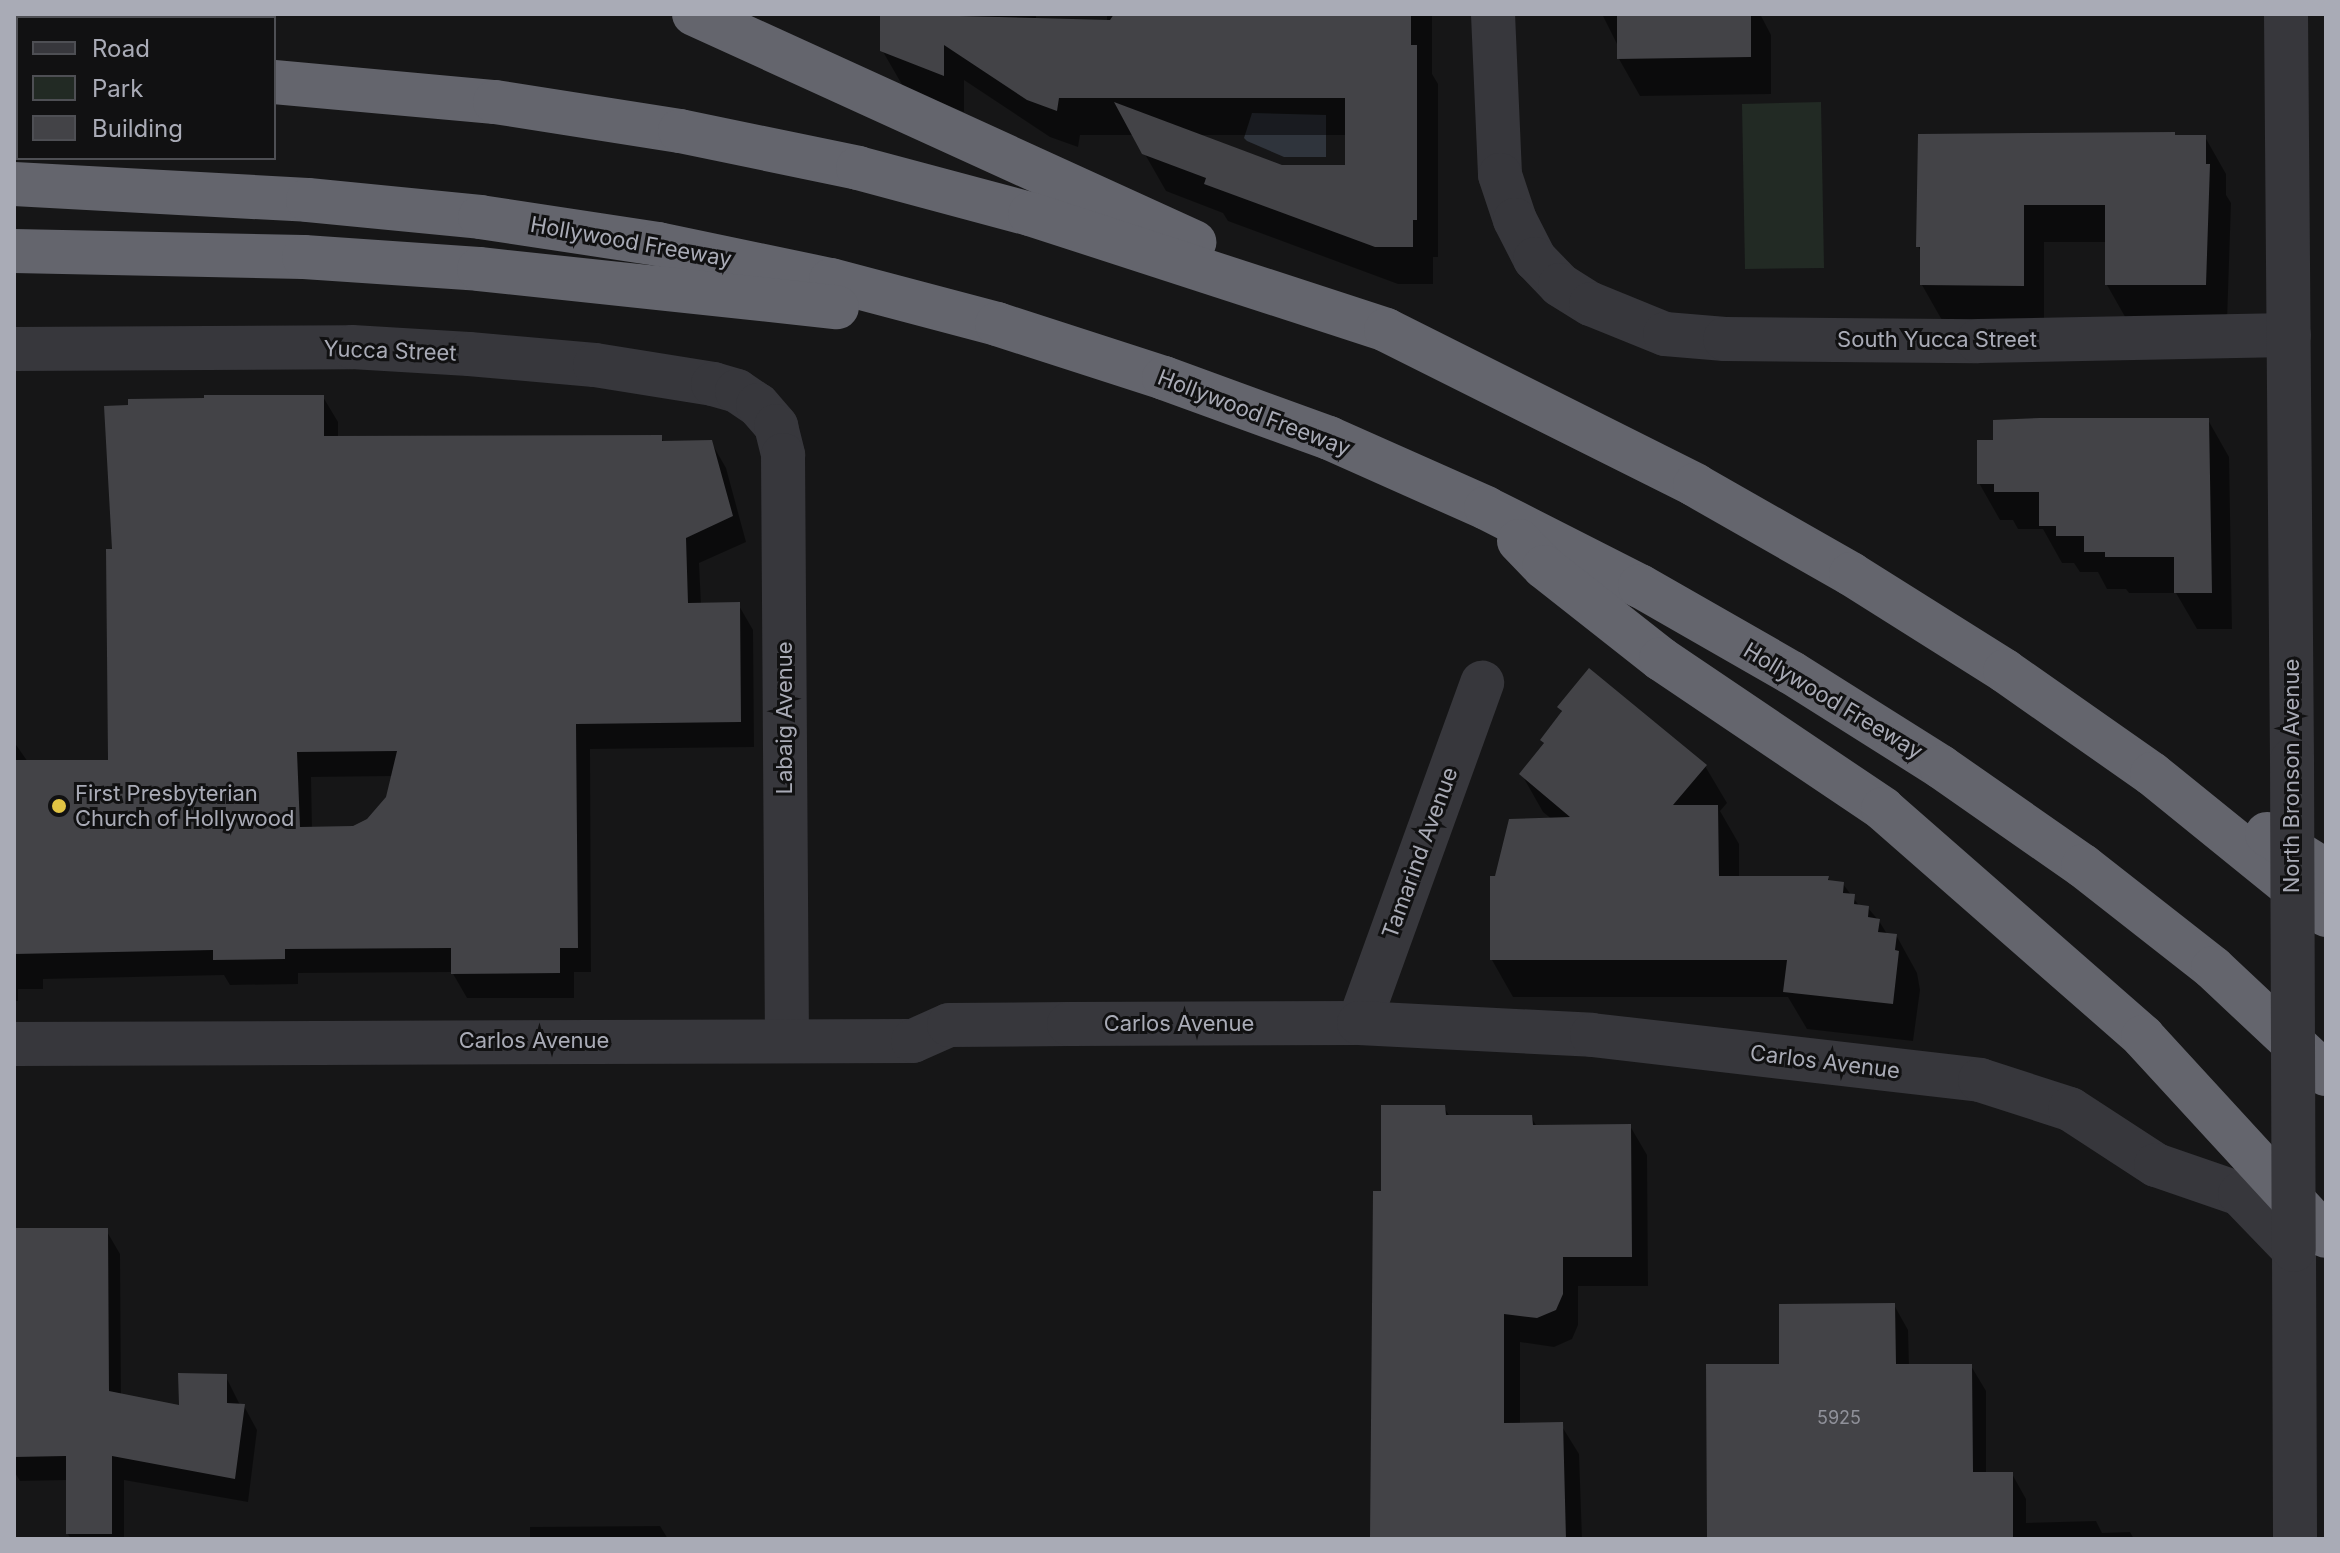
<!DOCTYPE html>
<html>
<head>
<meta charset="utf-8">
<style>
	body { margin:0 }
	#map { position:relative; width:2340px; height:1553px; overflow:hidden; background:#161617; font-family:Inter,sans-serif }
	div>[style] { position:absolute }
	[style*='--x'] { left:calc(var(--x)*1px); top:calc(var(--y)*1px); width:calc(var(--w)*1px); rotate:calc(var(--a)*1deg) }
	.green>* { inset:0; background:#222a24 }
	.water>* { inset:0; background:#2f343c }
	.shadow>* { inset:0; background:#0007 }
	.building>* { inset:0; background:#434347 }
	.minor>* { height:44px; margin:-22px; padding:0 22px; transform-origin:22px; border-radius:22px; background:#37373c }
	.tertiary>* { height:44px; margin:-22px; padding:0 22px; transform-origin:22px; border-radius:22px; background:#37373c }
	.motorway>* { height:44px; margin:-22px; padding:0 22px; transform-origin:22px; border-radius:22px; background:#64656d }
	.tertiary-bridge>* { height:44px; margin:-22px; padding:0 22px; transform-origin:22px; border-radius:22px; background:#37373c }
	.dots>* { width:22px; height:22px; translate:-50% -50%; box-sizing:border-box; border:4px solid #111112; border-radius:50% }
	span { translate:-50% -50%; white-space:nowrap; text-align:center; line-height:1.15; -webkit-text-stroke:6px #111112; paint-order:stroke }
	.number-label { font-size:18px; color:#90919a }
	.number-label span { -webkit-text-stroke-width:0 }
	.street-label { font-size:22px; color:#a9abb6 }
	.poi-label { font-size:22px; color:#a9abb6 }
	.left { translate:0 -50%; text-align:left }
	.frame { position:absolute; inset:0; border:16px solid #a9abb6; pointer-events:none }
	.legend { position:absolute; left:16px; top:16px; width:260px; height:144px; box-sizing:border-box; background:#111112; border:2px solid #4e4f54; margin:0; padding:10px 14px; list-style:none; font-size:24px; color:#a9abb6 }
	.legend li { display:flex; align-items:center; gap:16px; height:40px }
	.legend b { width:40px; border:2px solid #4e4f54 }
</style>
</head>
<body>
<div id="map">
	<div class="green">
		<div style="clip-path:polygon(1821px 102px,1824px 268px,1745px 269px,1742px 104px)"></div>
	</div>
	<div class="water">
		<div style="clip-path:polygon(1252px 113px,1326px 115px,1326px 157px,1284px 157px,1247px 141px,1244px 138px)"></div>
	</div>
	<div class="shadow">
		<div style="clip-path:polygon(evenodd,882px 14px,1036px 14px,1036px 21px,1107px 22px,1107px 14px,1432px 14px,1432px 74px,1438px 84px,1438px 257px,1433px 257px,1433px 284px,1398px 284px,1228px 221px,1223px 213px,1166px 191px,1134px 135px,1080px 135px,1078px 147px,1050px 137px,964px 80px,964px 112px,904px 88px,882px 50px,882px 14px,1197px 135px,1347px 135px,1347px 167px,1281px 167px,1197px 135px)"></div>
		<div style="clip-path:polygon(1602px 14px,1760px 14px,1771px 35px,1771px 94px,1640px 96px,1619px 59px,1619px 48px)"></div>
		<div style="clip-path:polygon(2176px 137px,2205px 137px,2226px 174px,2226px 195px,2231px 203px,2227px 322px,2128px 322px,2107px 285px,2107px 242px,2044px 242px,2044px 323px,1943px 322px,1922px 285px,1922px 253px,1918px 246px)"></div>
		<div style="clip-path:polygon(evenodd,323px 397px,338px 422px,338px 438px,661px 437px,664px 443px,711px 442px,726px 468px,746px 542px,699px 563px,701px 605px,738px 604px,753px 630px,754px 747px,590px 749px,591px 972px,574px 972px,574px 998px,467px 998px,452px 972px,298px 973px,298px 984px,230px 985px,224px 975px,43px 979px,43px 989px,18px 989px,18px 1001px,14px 1001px,14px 742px,28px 762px,110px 762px,114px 551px,323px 397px,393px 776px,388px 798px,368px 821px,353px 828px,312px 829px,311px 777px,393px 776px)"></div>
		<div style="clip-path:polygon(2208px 420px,2229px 457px,2232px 629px,2197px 629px,2176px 593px,2129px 593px,2126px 589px,2107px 589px,2098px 572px,2080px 572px,2074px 563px,2062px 563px,2043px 529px,2018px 529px,2013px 520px,2000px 520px,1979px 483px)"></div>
		<div style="clip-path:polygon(1559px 707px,1705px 766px,1727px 803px,1720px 811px,1739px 844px,1739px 878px,1828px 878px,1831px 883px,1843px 884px,1860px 907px,1868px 908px,1879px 921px,1887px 934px,1896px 935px,1917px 973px,1920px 990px,1913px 1041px,1807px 1029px,1788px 997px,1513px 997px,1492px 960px,1496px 878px,1553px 820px,1543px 812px,1522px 775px,1545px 746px,1542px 740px,1562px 713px)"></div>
		<div style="clip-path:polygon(1444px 1107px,1450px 1117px,1531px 1117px,1537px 1127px,1630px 1126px,1647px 1155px,1648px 1286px,1578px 1286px,1578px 1325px,1572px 1339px,1554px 1347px,1520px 1342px,1520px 1425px,1561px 1425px,1579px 1454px,1582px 1539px,1373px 1539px,1383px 1193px)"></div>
		<div style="clip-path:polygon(14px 1230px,106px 1230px,120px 1254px,121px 1396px,182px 1407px,225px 1375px,240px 1405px,244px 1406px,257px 1430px,248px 1502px,124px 1480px,124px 1539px,71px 1539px,68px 1534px,68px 1480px,20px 1481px,14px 1471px)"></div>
		<div style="clip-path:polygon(1894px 1305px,1908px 1330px,1909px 1366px,1971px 1366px,1986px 1391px,1986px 1474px,2012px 1474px,2026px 1499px,2026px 1523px,2096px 1521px,2102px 1533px,2130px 1532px,2134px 1539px,1684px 1539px,1709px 1538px,1781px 1366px)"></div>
		<div style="clip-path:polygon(660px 1526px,668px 1539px,530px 1539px,530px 1527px)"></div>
	</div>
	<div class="building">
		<div style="clip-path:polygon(880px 14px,1110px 20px,1114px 14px,1411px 14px,1411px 45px,1417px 45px,1417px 220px,1413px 220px,1413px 247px,1375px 247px,1204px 184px,1206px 178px,1142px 154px,1114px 102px,1282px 165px,1345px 165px,1345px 98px,1059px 98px,1057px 111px,1027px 100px,944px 45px,944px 76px,880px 51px)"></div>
		<div style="clip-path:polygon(1617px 14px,1751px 14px,1751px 57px,1617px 59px)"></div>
		<div style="clip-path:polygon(2175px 132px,2175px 135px,2206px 135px,2206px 164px,2210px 164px,2206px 285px,2105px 285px,2105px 205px,2024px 205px,2024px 286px,1920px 285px,1920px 247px,1916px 247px,1918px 134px)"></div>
		<div style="clip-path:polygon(evenodd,204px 395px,324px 395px,324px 436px,662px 435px,662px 441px,712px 440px,733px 516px,686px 538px,688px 603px,740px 602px,741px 722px,576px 724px,578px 948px,560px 948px,560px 973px,451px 974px,451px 948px,285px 949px,285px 959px,213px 960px,213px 950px,14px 954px,14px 760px,108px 760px,106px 549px,112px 549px,104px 406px,128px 405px,128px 399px,204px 398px,204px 395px,397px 751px,386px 797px,367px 819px,353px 826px,300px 827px,297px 752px,397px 751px)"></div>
		<div style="clip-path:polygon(2040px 418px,2209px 418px,2212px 593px,2174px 593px,2174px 557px,2105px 557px,2105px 552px,2084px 552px,2084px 536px,2056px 536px,2056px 526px,2039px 526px,2039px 492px,1994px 492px,1994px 484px,1977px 484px,1977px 440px,1993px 440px,1993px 420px)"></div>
		<div style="clip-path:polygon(1589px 668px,1707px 765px,1673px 805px,1718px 805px,1719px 876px,1829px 876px,1828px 880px,1844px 882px,1843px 893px,1855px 894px,1854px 904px,1869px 906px,1868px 917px,1880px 919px,1878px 932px,1897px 934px,1895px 950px,1899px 951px,1893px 1004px,1783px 992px,1787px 960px,1490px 960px,1490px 876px,1495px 876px,1509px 819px,1570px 817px,1519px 774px,1544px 743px,1540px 740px,1562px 711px,1557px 707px)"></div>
		<div style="clip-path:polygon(1381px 1105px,1445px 1105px,1446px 1115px,1532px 1115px,1533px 1125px,1631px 1124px,1632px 1257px,1563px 1257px,1563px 1294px,1556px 1310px,1537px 1318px,1504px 1314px,1504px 1423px,1563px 1422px,1566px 1539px,1370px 1539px,1373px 1191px,1381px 1191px)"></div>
		<div style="clip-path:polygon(14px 1228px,108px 1228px,109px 1391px,179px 1405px,178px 1373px,227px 1374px,227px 1403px,245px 1404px,235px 1479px,112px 1456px,112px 1534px,66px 1534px,66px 1456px,14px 1457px)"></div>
		<div style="clip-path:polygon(1895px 1303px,1896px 1364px,1972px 1364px,1973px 1472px,2013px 1472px,2013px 1539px,1707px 1539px,1706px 1364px,1779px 1364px,1779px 1304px)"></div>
	</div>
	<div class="minor">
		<div style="--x:1493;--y:14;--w:161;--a:87.5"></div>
		<div style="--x:1500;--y:175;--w:47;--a:71.6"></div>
		<div style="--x:1515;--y:220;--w:44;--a:62.9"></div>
		<div style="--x:1535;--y:259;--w:36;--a:46"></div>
		<div style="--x:1560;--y:285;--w:36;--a:32"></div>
		<div style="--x:1591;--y:304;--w:80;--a:22.1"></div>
		<div style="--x:1665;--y:334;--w:60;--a:4.8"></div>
		<div style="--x:1725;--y:339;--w:253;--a:0.5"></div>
		<div style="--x:1978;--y:341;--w:311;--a:-1.1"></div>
		<div style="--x:14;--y:349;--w:338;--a:-0.3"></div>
		<div style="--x:352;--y:347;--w:117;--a:3.4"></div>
		<div style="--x:469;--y:354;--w:126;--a:5"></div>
		<div style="--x:595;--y:365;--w:120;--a:9.1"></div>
		<div style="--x:713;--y:384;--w:25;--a:16"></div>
		<div style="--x:737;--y:391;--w:25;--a:34"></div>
		<div style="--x:758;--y:405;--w:28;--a:49"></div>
		<div style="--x:776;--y:426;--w:30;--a:76"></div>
		<div style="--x:783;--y:455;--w:584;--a:89.61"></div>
		<div style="--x:1359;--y:1023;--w:362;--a:-70.1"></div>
		<div style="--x:14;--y:1044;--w:899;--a:-0.19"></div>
		<div style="--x:913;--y:1041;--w:39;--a:-24"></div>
		<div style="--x:949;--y:1025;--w:120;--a:-0.5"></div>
		<div style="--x:1069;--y:1024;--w:290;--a:-0.2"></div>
		<div style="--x:1359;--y:1023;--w:233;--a:2.9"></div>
		<div style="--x:1592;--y:1035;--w:391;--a:6.6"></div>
		<div style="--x:1980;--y:1080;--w:95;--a:17.9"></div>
		<div style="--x:2070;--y:1109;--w:103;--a:33.1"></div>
		<div style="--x:2156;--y:1165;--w:89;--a:19"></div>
		<div style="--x:2240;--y:1194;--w:78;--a:46"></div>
	</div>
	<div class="tertiary">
		<div style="--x:2286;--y:14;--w:746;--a:89.54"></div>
		<div style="--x:2294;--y:1250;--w:289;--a:89.8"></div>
	</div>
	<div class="motorway">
		<div style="--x:694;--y:14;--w:550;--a:24.51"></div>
		<div style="--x:14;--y:69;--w:4;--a:0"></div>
		<div style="--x:274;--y:82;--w:222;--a:5.2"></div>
		<div style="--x:495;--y:102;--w:187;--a:8.9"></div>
		<div style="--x:680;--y:131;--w:182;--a:11.7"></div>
		<div style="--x:858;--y:168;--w:178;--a:15"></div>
		<div style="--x:1030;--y:214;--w:374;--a:18"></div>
		<div style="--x:1386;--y:330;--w:346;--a:26.6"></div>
		<div style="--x:1695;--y:485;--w:180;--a:29.7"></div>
		<div style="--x:1851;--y:574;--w:182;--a:32.2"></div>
		<div style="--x:2005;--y:671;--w:179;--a:35"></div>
		<div style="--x:2152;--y:774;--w:224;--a:39"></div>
		<div style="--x:14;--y:184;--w:294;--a:3.1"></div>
		<div style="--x:308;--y:200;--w:173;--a:5.6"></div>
		<div style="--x:480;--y:217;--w:180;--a:8.6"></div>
		<div style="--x:658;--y:244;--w:177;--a:11.8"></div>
		<div style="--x:831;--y:280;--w:172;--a:14.8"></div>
		<div style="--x:997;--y:324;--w:176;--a:17.9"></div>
		<div style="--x:1164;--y:378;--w:176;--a:20"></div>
		<div style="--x:1329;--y:438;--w:172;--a:24"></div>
		<div style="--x:1486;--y:508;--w:173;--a:26.9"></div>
		<div style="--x:1640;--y:586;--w:175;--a:29.8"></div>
		<div style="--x:1792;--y:673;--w:176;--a:32.2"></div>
		<div style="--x:1941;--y:767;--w:173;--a:34.9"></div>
		<div style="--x:2083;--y:866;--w:165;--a:38.1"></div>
		<div style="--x:2213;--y:968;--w:155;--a:43.2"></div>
		<div style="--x:14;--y:251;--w:290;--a:1.2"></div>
		<div style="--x:304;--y:257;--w:175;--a:3.9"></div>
		<div style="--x:479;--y:269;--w:360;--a:6.1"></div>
		<div style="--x:1519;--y:541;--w:36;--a:46"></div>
		<div style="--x:1544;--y:567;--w:149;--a:38.2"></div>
		<div style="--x:1661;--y:659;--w:268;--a:34"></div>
		<div style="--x:1883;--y:809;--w:346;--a:41.2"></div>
		<div style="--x:2143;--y:1037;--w:270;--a:47.4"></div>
		<div style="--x:2267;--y:834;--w:70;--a:32.1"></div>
	</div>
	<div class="tertiary-bridge">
		<div style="--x:2292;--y:760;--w:490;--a:89.8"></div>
	</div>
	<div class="dots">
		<div style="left:59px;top:806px;background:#e1c444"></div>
	</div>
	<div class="number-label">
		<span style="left:1839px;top:1418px">5925</span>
	</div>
	<div class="street-label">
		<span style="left:631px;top:242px;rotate:10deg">Hollywood Freeway</span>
		<span style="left:1937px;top:340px">South Yucca Street</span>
		<span style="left:390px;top:351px;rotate:2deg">Yucca Street</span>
		<span style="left:1254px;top:413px;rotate:21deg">Hollywood Freeway</span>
		<span style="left:1833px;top:701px;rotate:31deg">Hollywood Freeway</span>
		<span style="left:785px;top:718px;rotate:-90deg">Labaig Avenue</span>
		<span style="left:2292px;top:776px;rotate:-90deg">North Bronson Avenue</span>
		<span style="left:1420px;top:853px;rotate:-70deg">Tamarind Avenue</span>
		<span style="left:1179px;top:1024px">Carlos Avenue</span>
		<span style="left:534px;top:1041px">Carlos Avenue</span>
		<span style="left:1825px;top:1062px;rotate:7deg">Carlos Avenue</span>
	</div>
	<div class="poi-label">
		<span class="left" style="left:75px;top:806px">First Presbyterian<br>Church of Hollywood</span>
	</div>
	<div class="frame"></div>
	<ul class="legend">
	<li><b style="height:10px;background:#37373c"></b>Road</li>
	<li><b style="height:22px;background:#222a24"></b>Park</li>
	<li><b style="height:22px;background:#434347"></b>Building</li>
	</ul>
</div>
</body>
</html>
